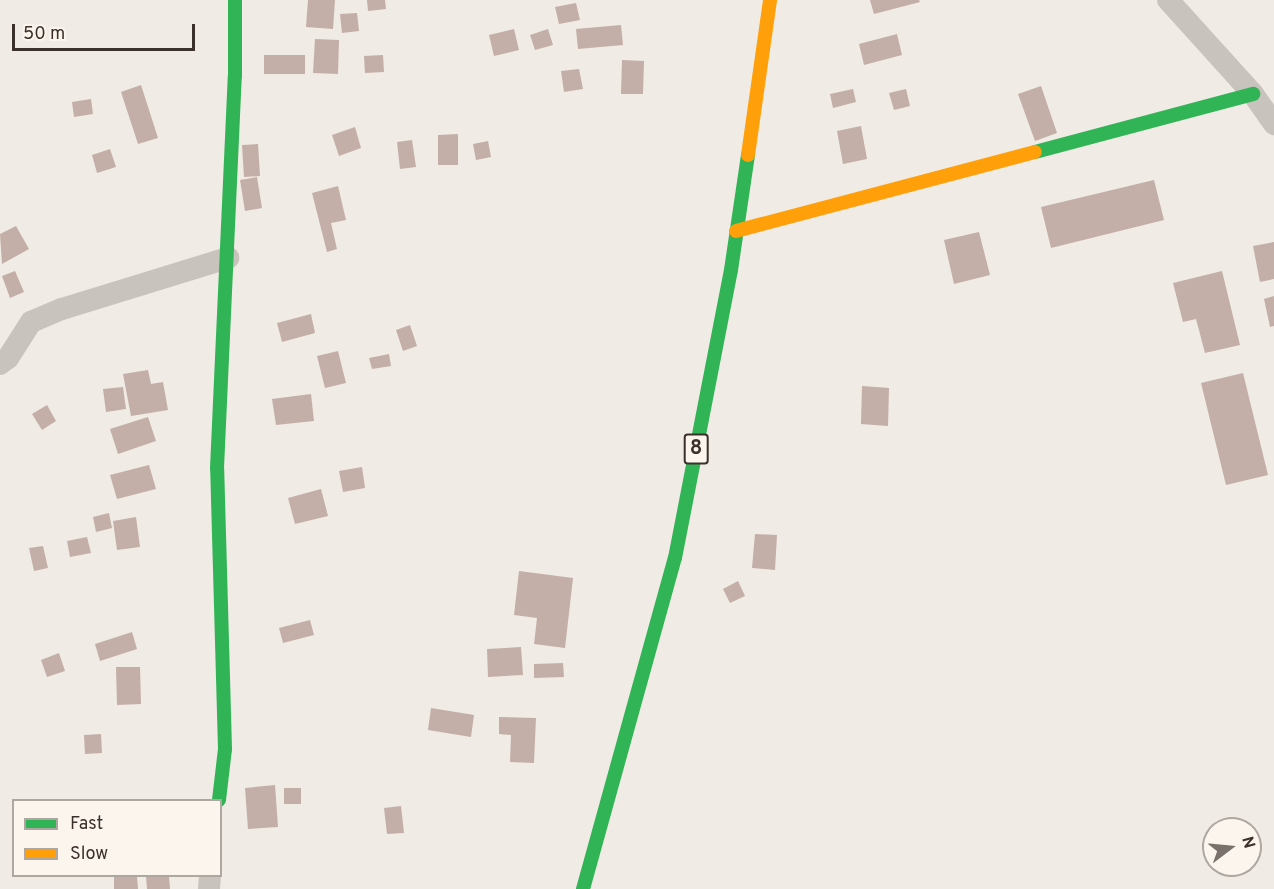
<!DOCTYPE html>
<html>
<head>
<meta charset="utf-8">
<style>
	body { margin:0 }
	#map { position:relative; width:1274px; height:889px; overflow:hidden; background:#f0ebe5; font-family:Overpass,sans-serif }
	div>[style] { position:absolute }
	[style*='--x'] { left:calc(var(--x)*1px); top:calc(var(--y)*1px); width:calc(var(--w)*1px); rotate:calc(var(--a)*1deg) }
	.building>* { inset:0; background:#c3afa7 }
	.street>* { height:22px; margin:-11px; padding:0 11px; transform-origin:11px; border-radius:11px; background:#c9c3be }
	.fast>* { height:14px; margin:-7px; padding:0 7px; transform-origin:7px; border-radius:7px; background:#30b455 }
	.slow>* { height:14px; margin:-7px; padding:0 7px; transform-origin:7px; border-radius:7px; background:#ff9f0a }
	span { translate:-50% -50%; white-space:nowrap; text-align:center; line-height:1.15; -webkit-text-stroke:4.5px #fbf5ee; paint-order:stroke }
	.shield-label span { padding:2px 4px; background:#fbf5ee; border:2px solid; border-radius:4px; -webkit-text-stroke-width:0 }
	.shield-label { font-size:20px; color:#3b302b; font-weight:700 }
	.legend { position:absolute; left:12px; top:799px; width:210px; height:78px; box-sizing:border-box; background:#fbf5ee; border:2px solid #aea6a0; margin:0; padding:8px 10px; list-style:none; font-size:18px; color:#3b302b }
	.legend li { display:flex; align-items:center; gap:12px; height:30px }
	.legend b { width:30px; border:2px solid #aea6a0 }
	.north { position:absolute; left:1202px; top:817px; width:60px; height:60px; box-sizing:border-box; background:#fbf5ee; border:2px solid #aea6a0; border-radius:50%; rotate:74deg; font-size:16px; font-weight:700; line-height:24px; text-align:center; color:#3b302b }
	.north::after { content:''; display:block; margin:auto; width:21px; height:27px; background:#7a716c; clip-path:polygon(50% 0,100% 100%,50% 72%,0 100%) }
	.scale { position:absolute; left:12px; top:24px; width:183px; height:27px; box-sizing:border-box; border:3px solid #3b302b; border-top:0; padding-left:8px; font-size:18px; line-height:21px; white-space:nowrap; color:#3b302b; -webkit-text-stroke:4px #fbf5ee; paint-order:stroke }
</style>
</head>
<body>
<div id="map">
	<div class="building">
		<div style="clip-path:polygon(308px 0,335px 0,333px 29px,306px 27px)"></div>
		<div style="clip-path:polygon(367px 0,385px 0,386px 9px,368px 11px)"></div>
		<div style="clip-path:polygon(870px 0,919px 0,920px 2px,874px 14px)"></div>
		<div style="clip-path:polygon(576px 3px,580px 20px,559px 24px,555px 7px)"></div>
		<div style="clip-path:polygon(357px 13px,359px 31px,342px 33px,340px 14px)"></div>
		<div style="clip-path:polygon(621px 25px,623px 45px,578px 49px,576px 29px)"></div>
		<div style="clip-path:polygon(514px 29px,519px 50px,494px 56px,489px 35px)"></div>
		<div style="clip-path:polygon(548px 29px,553px 45px,535px 50px,530px 35px)"></div>
		<div style="clip-path:polygon(897px 34px,902px 55px,864px 65px,859px 44px)"></div>
		<div style="clip-path:polygon(315px 39px,339px 40px,338px 74px,313px 73px)"></div>
		<div style="clip-path:polygon(264px 55px,305px 55px,305px 74px,264px 74px)"></div>
		<div style="clip-path:polygon(383px 55px,384px 72px,365px 73px,364px 56px)"></div>
		<div style="clip-path:polygon(622px 60px,644px 61px,643px 94px,621px 94px)"></div>
		<div style="clip-path:polygon(579px 69px,583px 89px,564px 92px,561px 71px)"></div>
		<div style="clip-path:polygon(141px 85px,158px 138px,138px 144px,121px 92px)"></div>
		<div style="clip-path:polygon(1041px 86px,1057px 133px,1035px 141px,1018px 94px)"></div>
		<div style="clip-path:polygon(853px 89px,856px 102px,833px 108px,830px 94px)"></div>
		<div style="clip-path:polygon(906px 89px,910px 106px,894px 110px,889px 93px)"></div>
		<div style="clip-path:polygon(91px 99px,93px 114px,74px 117px,72px 102px)"></div>
		<div style="clip-path:polygon(861px 126px,867px 159px,843px 164px,837px 131px)"></div>
		<div style="clip-path:polygon(355px 127px,361px 148px,339px 156px,332px 135px)"></div>
		<div style="clip-path:polygon(458px 134px,458px 165px,438px 165px,438px 135px)"></div>
		<div style="clip-path:polygon(412px 140px,416px 167px,400px 169px,397px 142px)"></div>
		<div style="clip-path:polygon(488px 141px,491px 157px,476px 160px,473px 144px)"></div>
		<div style="clip-path:polygon(258px 144px,260px 176px,244px 177px,242px 145px)"></div>
		<div style="clip-path:polygon(110px 149px,116px 167px,97px 173px,92px 155px)"></div>
		<div style="clip-path:polygon(257px 177px,262px 208px,245px 211px,240px 180px)"></div>
		<div style="clip-path:polygon(1154px 180px,1164px 220px,1051px 248px,1041px 207px)"></div>
		<div style="clip-path:polygon(338px 186px,346px 220px,331px 223px,337px 249px,327px 252px,312px 193px)"></div>
		<div style="clip-path:polygon(16px 226px,29px 249px,2px 264px,0 234px)"></div>
		<div style="clip-path:polygon(979px 232px,990px 275px,954px 284px,944px 240px)"></div>
		<div style="clip-path:polygon(1274px 242px,1274px 279px,1260px 282px,1253px 246px)"></div>
		<div style="clip-path:polygon(15px 271px,24px 292px,10px 298px,2px 276px)"></div>
		<div style="clip-path:polygon(1222px 271px,1240px 345px,1205px 353px,1196px 319px,1183px 322px,1173px 283px)"></div>
		<div style="clip-path:polygon(1274px 296px,1274px 326px,1270px 327px,1264px 299px)"></div>
		<div style="clip-path:polygon(311px 314px,315px 333px,282px 342px,277px 323px)"></div>
		<div style="clip-path:polygon(410px 325px,417px 346px,403px 351px,396px 330px)"></div>
		<div style="clip-path:polygon(338px 351px,346px 383px,325px 388px,317px 356px)"></div>
		<div style="clip-path:polygon(389px 354px,391px 366px,372px 369px,369px 358px)"></div>
		<div style="clip-path:polygon(148px 370px,151px 384px,163px 382px,168px 410px,131px 416px,123px 374px)"></div>
		<div style="clip-path:polygon(1243px 373px,1268px 475px,1226px 485px,1201px 383px)"></div>
		<div style="clip-path:polygon(862px 386px,889px 388px,888px 426px,861px 424px)"></div>
		<div style="clip-path:polygon(123px 387px,126px 409px,106px 412px,103px 389px)"></div>
		<div style="clip-path:polygon(311px 394px,314px 421px,276px 425px,272px 399px)"></div>
		<div style="clip-path:polygon(47px 405px,56px 421px,42px 430px,32px 414px)"></div>
		<div style="clip-path:polygon(148px 417px,156px 441px,118px 454px,110px 429px)"></div>
		<div style="clip-path:polygon(149px 465px,156px 489px,117px 499px,110px 475px)"></div>
		<div style="clip-path:polygon(362px 467px,365px 488px,343px 492px,339px 471px)"></div>
		<div style="clip-path:polygon(321px 489px,328px 516px,295px 524px,288px 498px)"></div>
		<div style="clip-path:polygon(109px 513px,112px 528px,96px 532px,93px 517px)"></div>
		<div style="clip-path:polygon(136px 517px,140px 547px,117px 550px,113px 521px)"></div>
		<div style="clip-path:polygon(755px 534px,777px 535px,775px 570px,752px 568px)"></div>
		<div style="clip-path:polygon(87px 537px,91px 553px,70px 557px,67px 541px)"></div>
		<div style="clip-path:polygon(43px 546px,48px 568px,34px 571px,29px 548px)"></div>
		<div style="clip-path:polygon(519px 571px,573px 578px,565px 648px,534px 644px,537px 618px,514px 615px)"></div>
		<div style="clip-path:polygon(738px 581px,745px 596px,730px 603px,723px 589px)"></div>
		<div style="clip-path:polygon(310px 620px,314px 635px,283px 643px,279px 628px)"></div>
		<div style="clip-path:polygon(132px 632px,137px 649px,100px 661px,95px 644px)"></div>
		<div style="clip-path:polygon(521px 647px,523px 675px,488px 677px,487px 649px)"></div>
		<div style="clip-path:polygon(59px 653px,65px 671px,47px 677px,41px 660px)"></div>
		<div style="clip-path:polygon(563px 663px,564px 677px,534px 678px,534px 664px)"></div>
		<div style="clip-path:polygon(116px 667px,140px 667px,141px 704px,117px 705px)"></div>
		<div style="clip-path:polygon(431px 708px,474px 715px,471px 737px,428px 730px)"></div>
		<div style="clip-path:polygon(499px 717px,536px 718px,534px 763px,510px 762px,511px 735px,499px 734px)"></div>
		<div style="clip-path:polygon(101px 734px,102px 753px,85px 754px,84px 735px)"></div>
		<div style="clip-path:polygon(275px 785px,278px 827px,248px 829px,245px 788px)"></div>
		<div style="clip-path:polygon(284px 788px,301px 788px,301px 804px,284px 804px)"></div>
		<div style="clip-path:polygon(401px 806px,404px 833px,387px 834px,384px 808px)"></div>
		<div style="clip-path:polygon(114px 876px,137px 876px,138px 889px,114px 889px)"></div>
		<div style="clip-path:polygon(146px 876px,169px 876px,170px 889px,147px 889px)"></div>
	</div>
	<div class="street">
		<div style="--x:1168;--y:0;--w:127;--a:47.9"></div>
		<div style="--x:1253;--y:94;--w:37;--a:55"></div>
		<div style="--x:0;--y:364;--w:10;--a:-37"></div>
		<div style="--x:8;--y:358;--w:43;--a:-57.4"></div>
		<div style="--x:31;--y:322;--w:34;--a:-23"></div>
		<div style="--x:62;--y:309;--w:174;--a:-17.1"></div>
		<div style="--x:209;--y:889;--w:13;--a:-86"></div>
	</div>
	<div class="fast">
		<div style="--x:1035;--y:152;--w:226;--a:-14.9"></div>
		<div style="--x:219;--y:800;--w:51;--a:-83.3"></div>
		<div style="--x:225;--y:749;--w:281;--a:-91.6"></div>
		<div style="--x:217;--y:468;--w:392;--a:-87.4"></div>
		<div style="--x:235;--y:76;--w:76;--a:-90"></div>
		<div style="--x:583;--y:889;--w:344;--a:-74.5"></div>
		<div style="--x:675;--y:558;--w:293;--a:-79"></div>
		<div style="--x:731;--y:270;--w:116;--a:-81.6"></div>
	</div>
	<div class="slow">
		<div style="--x:748;--y:155;--w:157;--a:-81.9"></div>
		<div style="--x:736;--y:231;--w:309;--a:-14.8"></div>
	</div>
	<div class="shield-label">
		<span style="left:696px;top:449px">8</span>
	</div>
	<ul class="legend">
	<li><b style="height:8px;background:#30b455"></b>Fast</li>
	<li><b style="height:8px;background:#ff9f0a"></b>Slow</li>
	</ul>
	<div class="north">N</div>
	<div class="scale">50 m</div>
</div>
</body>
</html>
